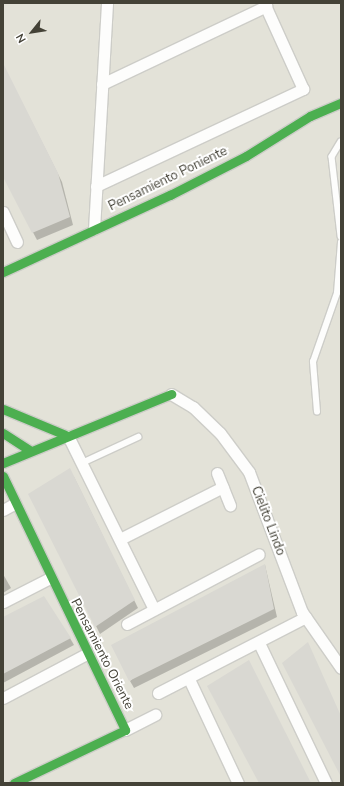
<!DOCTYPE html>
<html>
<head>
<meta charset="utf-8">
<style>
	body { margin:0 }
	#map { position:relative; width:344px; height:786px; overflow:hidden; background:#efefea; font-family:"Nunito Sans",sans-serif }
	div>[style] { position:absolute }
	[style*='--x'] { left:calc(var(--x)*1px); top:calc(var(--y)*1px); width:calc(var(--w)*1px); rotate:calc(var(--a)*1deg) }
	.residential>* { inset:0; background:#e3e2d8 }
	.shadow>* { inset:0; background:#0003 }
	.building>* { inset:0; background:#d9d8d2 }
	.roads { filter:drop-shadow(1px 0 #cdcdc8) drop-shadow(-1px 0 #cdcdc8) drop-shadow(0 1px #cdcdc8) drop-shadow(0 -1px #cdcdc8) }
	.lane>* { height:5.5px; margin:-2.75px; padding:0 2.75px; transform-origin:2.75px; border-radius:2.75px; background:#fdfdfc }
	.street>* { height:11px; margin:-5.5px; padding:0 5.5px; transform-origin:5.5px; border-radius:5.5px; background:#fdfdfc }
	.fast>* { height:9px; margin:-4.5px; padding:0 4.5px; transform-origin:4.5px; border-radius:4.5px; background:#4caf50 }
	span { translate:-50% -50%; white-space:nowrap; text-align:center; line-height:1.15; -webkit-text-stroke:4px #fff; paint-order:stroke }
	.street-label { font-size:13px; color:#444237 }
	.frame { position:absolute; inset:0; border:4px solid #444237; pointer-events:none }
	.north { position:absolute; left:12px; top:12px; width:40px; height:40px; -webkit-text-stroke:3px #fff; paint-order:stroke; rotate:240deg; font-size:11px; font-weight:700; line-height:16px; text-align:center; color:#444237 }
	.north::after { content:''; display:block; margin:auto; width:14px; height:18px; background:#444237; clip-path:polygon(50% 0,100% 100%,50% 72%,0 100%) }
</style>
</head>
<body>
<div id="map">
	<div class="residential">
		<div style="clip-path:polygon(3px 3px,341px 3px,341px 783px,3px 783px)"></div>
	</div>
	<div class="shadow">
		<div style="clip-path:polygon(3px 65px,62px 182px,73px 225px,37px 240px,3px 175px)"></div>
		<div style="clip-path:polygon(74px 477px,138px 608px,100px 634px,30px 495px)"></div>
		<div style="clip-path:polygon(265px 565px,277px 617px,134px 688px,130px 681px)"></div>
		<div style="clip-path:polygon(3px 574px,11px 588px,3px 593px)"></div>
		<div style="clip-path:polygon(3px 618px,70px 638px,74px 645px,3px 683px)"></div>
	</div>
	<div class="building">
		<div style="clip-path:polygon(3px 63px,58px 173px,70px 217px,32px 233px,3px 177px)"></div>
		<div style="clip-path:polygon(70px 468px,135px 600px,95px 627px,28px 494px)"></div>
		<div style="clip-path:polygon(265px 564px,274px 609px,129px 681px,111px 645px)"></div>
		<div style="clip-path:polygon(44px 596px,71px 638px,3px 674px,3px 617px)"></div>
		<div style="clip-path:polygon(308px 642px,341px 716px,341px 777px,282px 663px)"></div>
		<div style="clip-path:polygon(249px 660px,311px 783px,259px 783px,207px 686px)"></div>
	</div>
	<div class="roads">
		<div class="lane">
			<div style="--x:341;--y:142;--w:17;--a:121"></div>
			<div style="--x:332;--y:157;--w:80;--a:83.5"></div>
			<div style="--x:317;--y:412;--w:50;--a:-94.6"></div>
			<div style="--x:313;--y:362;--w:73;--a:-70.8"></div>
			<div style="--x:337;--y:293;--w:51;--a:-85.5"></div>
			<div style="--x:82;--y:463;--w:62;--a:-24.9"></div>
		</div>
		<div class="street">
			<div style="--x:102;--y:84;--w:182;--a:-25.4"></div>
			<div style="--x:96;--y:186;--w:229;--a:-25.1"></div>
			<div style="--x:303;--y:89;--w:94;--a:-114.4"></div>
			<div style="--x:3;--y:212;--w:33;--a:65"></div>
			<div style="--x:94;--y:229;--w:226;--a:-86.7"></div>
			<div style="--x:171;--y:394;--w:26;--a:31"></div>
			<div style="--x:193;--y:407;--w:37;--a:44"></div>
			<div style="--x:220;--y:433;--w:49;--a:53.4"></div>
			<div style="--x:249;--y:472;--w:150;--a:69.3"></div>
			<div style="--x:302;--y:612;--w:68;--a:55.1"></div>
			<div style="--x:68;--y:436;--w:193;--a:63.6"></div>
			<div style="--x:217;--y:473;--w:35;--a:68"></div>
			<div style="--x:3;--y:510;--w:13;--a:-29"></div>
			<div style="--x:120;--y:539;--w:115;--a:-26.8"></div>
			<div style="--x:3;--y:602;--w:53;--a:-27.1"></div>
			<div style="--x:127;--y:624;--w:149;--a:-27.9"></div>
			<div style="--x:259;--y:643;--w:155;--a:64.4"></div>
			<div style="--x:189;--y:679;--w:115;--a:64.8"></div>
			<div style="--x:158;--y:693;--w:166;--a:-27.2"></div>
			<div style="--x:3;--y:698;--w:94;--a:-27.9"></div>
			<div style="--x:125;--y:730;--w:34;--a:-27"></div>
		</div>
		<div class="fast">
			<div style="--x:3;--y:272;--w:184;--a:-24.8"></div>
			<div style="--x:170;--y:195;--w:85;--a:-27.2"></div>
			<div style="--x:246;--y:156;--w:75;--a:-32"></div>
			<div style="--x:310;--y:116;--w:34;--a:-23"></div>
			<div style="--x:3;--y:409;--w:70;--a:22.6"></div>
			<div style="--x:3;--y:433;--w:31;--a:33"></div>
			<div style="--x:3;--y:463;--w:182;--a:-22.3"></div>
			<div style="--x:3;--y:476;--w:282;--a:64.3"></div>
			<div style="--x:125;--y:730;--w:123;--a:154.5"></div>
		</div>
	</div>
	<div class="street-label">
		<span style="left:168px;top:179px;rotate:-26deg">Pensamiento Poniente</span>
		<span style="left:268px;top:521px;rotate:69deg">Cielito Lindo</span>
		<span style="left:102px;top:654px;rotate:63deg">Pensamiento Oriente</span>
	</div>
	<div class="frame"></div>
	<div class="north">N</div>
</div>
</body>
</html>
